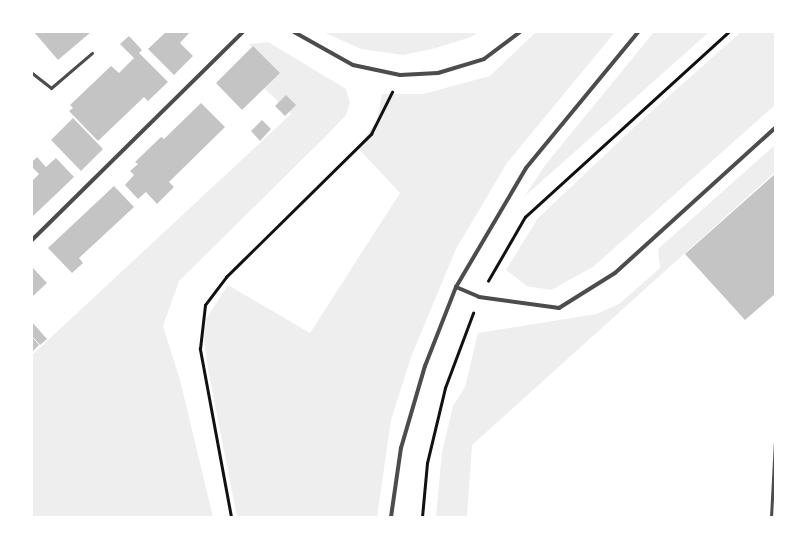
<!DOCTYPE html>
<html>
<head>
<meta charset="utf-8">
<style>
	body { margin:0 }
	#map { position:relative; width:807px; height:549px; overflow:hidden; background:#fff; font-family:"Noto Sans",sans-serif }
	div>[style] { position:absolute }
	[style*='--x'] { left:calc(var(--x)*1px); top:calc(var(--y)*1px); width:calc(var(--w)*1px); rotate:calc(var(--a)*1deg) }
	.green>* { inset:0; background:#eee }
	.building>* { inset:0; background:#c4c4c4 }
	.path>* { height:2.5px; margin:-1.25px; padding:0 1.25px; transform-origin:1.25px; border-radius:1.25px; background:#111 }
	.service>* { height:3px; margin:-1.5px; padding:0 1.5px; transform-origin:1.5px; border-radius:1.5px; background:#4c4c4c }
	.minor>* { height:4px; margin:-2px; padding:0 2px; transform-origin:2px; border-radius:2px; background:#4c4c4c }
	span { translate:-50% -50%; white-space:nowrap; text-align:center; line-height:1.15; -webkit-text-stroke:4px #fff; paint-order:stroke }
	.frame { position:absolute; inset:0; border:33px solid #fff; pointer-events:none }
</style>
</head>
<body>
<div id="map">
	<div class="green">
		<div style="clip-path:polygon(323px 32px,479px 32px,471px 37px,436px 48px,403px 55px,361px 49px)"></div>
		<div style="clip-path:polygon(536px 32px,615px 32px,507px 163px,456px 249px,411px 357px,391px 420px,377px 517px,237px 517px,208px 369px,204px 340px,206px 319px,228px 285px,310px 333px,400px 193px,358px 148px,377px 120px,382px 94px,423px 94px,490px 76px)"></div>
		<div style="clip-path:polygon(654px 32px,709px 32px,524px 197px,546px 164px)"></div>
		<div style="clip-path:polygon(741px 32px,775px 32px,775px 105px,593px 267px,551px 290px,527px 286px,506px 270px,538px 218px,643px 119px)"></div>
		<div style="clip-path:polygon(268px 42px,346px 89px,350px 103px,346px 115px,326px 136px,179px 281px,163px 326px,180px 380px,213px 517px,32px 517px,32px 355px,291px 114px,260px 84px,274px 69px,249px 44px)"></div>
		<div style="clip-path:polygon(775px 145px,775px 172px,472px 445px,467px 517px,436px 517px,442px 452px,453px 406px,465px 387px,478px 333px,596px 314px,619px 304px,660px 268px,658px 249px)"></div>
	</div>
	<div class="building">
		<div style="clip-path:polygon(34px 32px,91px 32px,58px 60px)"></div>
		<div style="clip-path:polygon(166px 32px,190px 32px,180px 43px,193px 56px,174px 75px,148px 49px)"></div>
		<div style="clip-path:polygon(129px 36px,142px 50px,139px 53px,168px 82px,148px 101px,144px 97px,98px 141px,69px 111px,73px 108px,70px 105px,111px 66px,119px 73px,134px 58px,120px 44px)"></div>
		<div style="clip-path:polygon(253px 46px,280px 73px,242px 110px,216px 83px)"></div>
		<div style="clip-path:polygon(286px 95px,296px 105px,285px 116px,275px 106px)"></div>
		<div style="clip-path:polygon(201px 103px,225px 127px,169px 182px,174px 187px,157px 204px,146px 192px,138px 199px,125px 185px,134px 175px,130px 171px,138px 164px,135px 162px,161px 137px,164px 139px)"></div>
		<div style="clip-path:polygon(73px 118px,103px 149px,81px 171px,51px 140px)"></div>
		<div style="clip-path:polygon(262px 120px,271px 129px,260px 141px,251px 131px)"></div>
		<div style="clip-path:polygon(37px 157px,46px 167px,56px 158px,74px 177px,32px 217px,32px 181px,39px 174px,32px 167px,32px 162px)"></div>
		<div style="clip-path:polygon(775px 174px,775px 294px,745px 320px,685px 254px)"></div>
		<div style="clip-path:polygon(114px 186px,134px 207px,79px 258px,83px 263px,72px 273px,48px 248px)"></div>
		<div style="clip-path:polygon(32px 267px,47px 283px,32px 297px)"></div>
		<div style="clip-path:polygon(32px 322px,47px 339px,40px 345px,32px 336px)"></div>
		<div style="clip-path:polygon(32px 337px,39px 345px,32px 352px)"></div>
	</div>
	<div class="path">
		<div style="--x:488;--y:281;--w:74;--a:-60"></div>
		<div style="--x:525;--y:217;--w:275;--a:-42.3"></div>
		<div style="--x:231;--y:517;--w:171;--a:-100.5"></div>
		<div style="--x:200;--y:349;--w:44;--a:-83.5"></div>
		<div style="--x:205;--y:305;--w:35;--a:-53"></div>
		<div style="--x:226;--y:277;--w:204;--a:-44.6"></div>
		<div style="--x:371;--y:134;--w:47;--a:-63.4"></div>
		<div style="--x:422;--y:517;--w:54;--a:-84.7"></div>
		<div style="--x:427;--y:463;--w:77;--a:-76.5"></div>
		<div style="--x:445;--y:388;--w:80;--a:-69.5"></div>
	</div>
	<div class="service">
		<div style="--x:32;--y:73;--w:24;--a:38"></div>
		<div style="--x:51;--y:88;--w:54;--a:-40.5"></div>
		<div style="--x:771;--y:517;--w:76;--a:-87"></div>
	</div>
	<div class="minor">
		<div style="--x:294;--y:32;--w:68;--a:29.2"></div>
		<div style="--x:353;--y:65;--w:48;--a:12"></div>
		<div style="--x:400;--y:75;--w:38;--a:-3"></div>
		<div style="--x:438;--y:73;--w:48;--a:-16.9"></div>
		<div style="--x:484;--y:59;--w:45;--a:-36.9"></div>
		<div style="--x:32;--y:240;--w:296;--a:-44.6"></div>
		<div style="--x:456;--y:287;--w:25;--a:23"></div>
		<div style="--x:479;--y:297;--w:81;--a:7.8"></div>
		<div style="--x:559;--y:308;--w:66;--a:-32"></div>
		<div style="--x:615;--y:273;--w:216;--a:-42.2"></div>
		<div style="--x:391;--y:517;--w:70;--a:-81.8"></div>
		<div style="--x:401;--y:448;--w:85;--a:-73.7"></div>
		<div style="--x:425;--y:366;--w:85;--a:-68.6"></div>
		<div style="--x:456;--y:287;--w:138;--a:-59.5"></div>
		<div style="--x:526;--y:168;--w:176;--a:-50.5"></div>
	</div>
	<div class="frame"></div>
</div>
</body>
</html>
